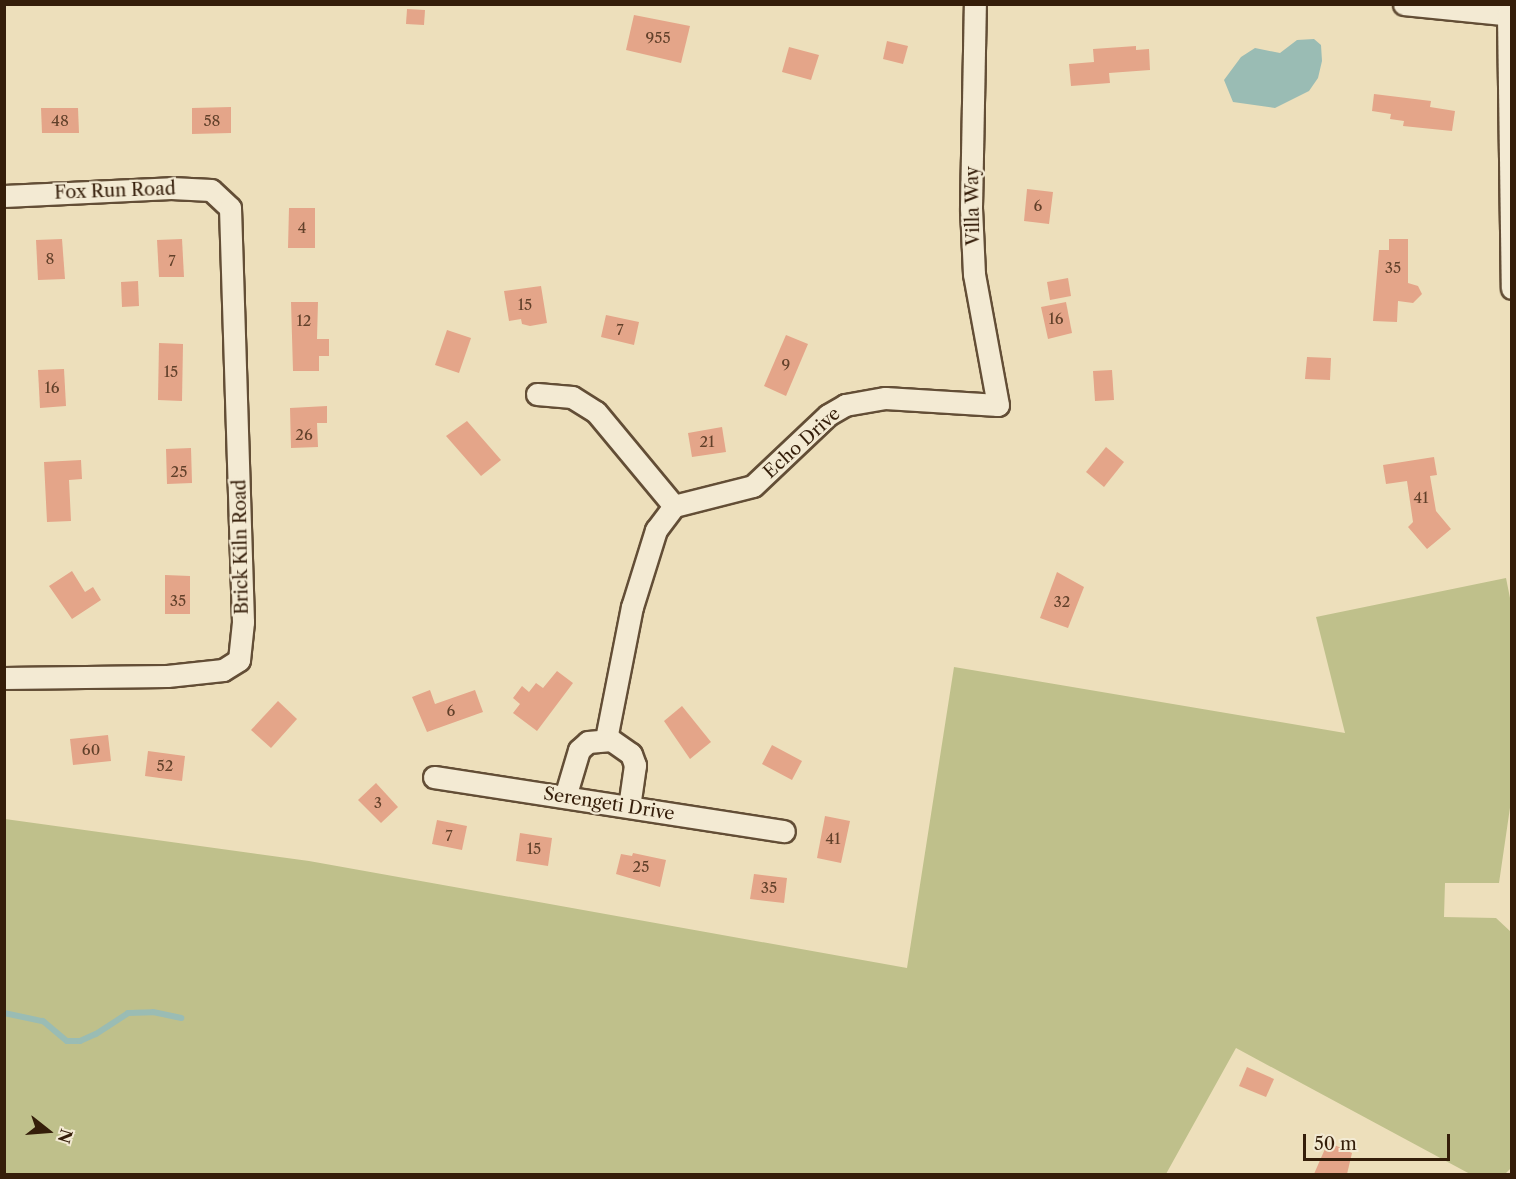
<!DOCTYPE html>
<html>
<head>
<meta charset="utf-8">
<style>
	body { margin:0 }
	#map { position:relative; width:1516px; height:1179px; overflow:hidden; background:#eddfbb; font-family:"Libre Caslon Text",serif }
	div>[style] { position:absolute }
	[style*='--x'] { left:calc(var(--x)*1px); top:calc(var(--y)*1px); width:calc(var(--w)*1px); rotate:calc(var(--a)*1deg) }
	.green>* { inset:0; background:#bfc08b }
	.water>* { inset:0; background:#9abcb4 }
	.stream>* { height:6px; margin:-3px; padding:0 3px; transform-origin:3px; border-radius:3px; background:#9abcb4 }
	.building>* { inset:0; background:#e4a589 }
	.roads { filter:drop-shadow(2px 0 #634e36) drop-shadow(-2px 0 #634e36) drop-shadow(0 2px #634e36) drop-shadow(0 -2px #634e36) }
	.minor>* { height:21px; margin:-10.5px; padding:0 10.5px; transform-origin:10.5px; border-radius:10.5px; background:#f3ead3 }
	span { translate:-50% -50%; white-space:nowrap; text-align:center; line-height:1.15; -webkit-text-stroke:4.5px #f3ead3; paint-order:stroke }
	.number-label { font-size:15px; color:#61402a }
	.number-label span { -webkit-text-stroke-width:0 }
	.street-label { font-size:18px; color:#351e0a }
	.frame { position:absolute; inset:0; border:6px solid #351e0a; pointer-events:none }
	.north { position:absolute; left:18px; top:1101px; width:60px; height:60px; -webkit-text-stroke:4px #f3ead3; paint-order:stroke; rotate:107deg; font-size:16px; font-weight:700; line-height:24px; text-align:center; color:#351e0a }
	.north::after { content:''; display:block; margin:auto; width:21px; height:27px; background:#351e0a; clip-path:polygon(50% 0,100% 100%,50% 72%,0 100%) }
	.scale { position:absolute; left:1303px; top:1134px; width:147px; height:27px; box-sizing:border-box; border:3px solid #351e0a; border-top:0; padding-left:8px; font-size:18px; line-height:21px; white-space:nowrap; color:#351e0a; -webkit-text-stroke:4px #f3ead3; paint-order:stroke }
</style>
</head>
<body>
<div id="map">
	<div class="green">
		<div style="clip-path:polygon(1506px 578px,1512px 608px,1512px 794px,1499px 883px,1445px 883px,1444px 917px,1496px 918px,1511px 932px,1512px 1167px,1505px 1174px,1470px 1174px,1236px 1048px,1166px 1174px,5px 1174px,5px 819px,309px 861px,907px 968px,954px 667px,1345px 733px,1316px 617px)"></div>
	</div>
	<div class="water">
		<div style="clip-path:polygon(1314px 39px,1321px 45px,1322px 61px,1318px 78px,1309px 91px,1275px 108px,1233px 102px,1224px 80px,1241px 57px,1255px 48px,1280px 53px,1297px 40px)"></div>
	</div>
	<div class="stream">
		<div style="--x:4;--y:1013;--w:40;--a:12"></div>
		<div style="--x:43;--y:1021;--w:31;--a:40"></div>
		<div style="--x:67;--y:1041;--w:13;--a:0"></div>
		<div style="--x:80;--y:1041;--w:17;--a:-24"></div>
		<div style="--x:96;--y:1034;--w:38;--a:-33"></div>
		<div style="--x:128;--y:1013;--w:25;--a:-2"></div>
		<div style="--x:153;--y:1012;--w:29;--a:12"></div>
	</div>
	<div class="building">
		<div style="clip-path:polygon(407px 9px,425px 10px,424px 25px,406px 24px)"></div>
		<div style="clip-path:polygon(634px 15px,690px 26px,681px 63px,626px 50px)"></div>
		<div style="clip-path:polygon(887px 41px,908px 46px,903px 64px,883px 59px)"></div>
		<div style="clip-path:polygon(1136px 46px,1136px 50px,1149px 49px,1150px 70px,1109px 73px,1110px 83px,1071px 86px,1069px 64px,1094px 62px,1093px 49px)"></div>
		<div style="clip-path:polygon(789px 47px,819px 55px,811px 80px,782px 72px)"></div>
		<div style="clip-path:polygon(1374px 94px,1431px 101px,1430px 107px,1455px 111px,1452px 131px,1403px 126px,1404px 121px,1390px 119px,1391px 114px,1372px 111px)"></div>
		<div style="clip-path:polygon(231px 107px,231px 133px,192px 134px,192px 108px)"></div>
		<div style="clip-path:polygon(41px 108px,78px 108px,79px 133px,42px 133px)"></div>
		<div style="clip-path:polygon(1027px 189px,1053px 192px,1049px 224px,1024px 221px)"></div>
		<div style="clip-path:polygon(289px 208px,315px 208px,315px 248px,288px 248px)"></div>
		<div style="clip-path:polygon(62px 239px,65px 279px,38px 280px,36px 240px)"></div>
		<div style="clip-path:polygon(182px 239px,184px 277px,159px 277px,157px 240px)"></div>
		<div style="clip-path:polygon(1389px 239px,1408px 239px,1408px 283px,1418px 286px,1422px 294px,1413px 303px,1398px 301px,1397px 322px,1373px 321px,1379px 250px,1389px 250px)"></div>
		<div style="clip-path:polygon(1068px 278px,1071px 296px,1050px 300px,1047px 282px)"></div>
		<div style="clip-path:polygon(138px 281px,139px 306px,122px 307px,121px 282px)"></div>
		<div style="clip-path:polygon(541px 286px,547px 323px,530px 326px,522px 324px,521px 319px,509px 321px,504px 291px)"></div>
		<div style="clip-path:polygon(291px 302px,318px 302px,317px 339px,329px 339px,329px 356px,319px 356px,319px 371px,293px 371px)"></div>
		<div style="clip-path:polygon(1066px 302px,1072px 333px,1048px 339px,1041px 307px)"></div>
		<div style="clip-path:polygon(606px 315px,639px 322px,634px 345px,601px 337px)"></div>
		<div style="clip-path:polygon(447px 330px,471px 338px,459px 373px,435px 365px)"></div>
		<div style="clip-path:polygon(786px 335px,808px 344px,786px 396px,764px 386px)"></div>
		<div style="clip-path:polygon(159px 343px,183px 344px,182px 401px,158px 400px)"></div>
		<div style="clip-path:polygon(1307px 357px,1331px 358px,1330px 380px,1305px 379px)"></div>
		<div style="clip-path:polygon(64px 369px,66px 406px,40px 408px,38px 370px)"></div>
		<div style="clip-path:polygon(1112px 370px,1114px 400px,1095px 401px,1093px 371px)"></div>
		<div style="clip-path:polygon(327px 406px,327px 423px,317px 423px,318px 447px,291px 448px,290px 408px)"></div>
		<div style="clip-path:polygon(467px 421px,501px 460px,481px 476px,446px 436px)"></div>
		<div style="clip-path:polygon(722px 427px,726px 452px,692px 457px,688px 433px)"></div>
		<div style="clip-path:polygon(1106px 447px,1124px 462px,1104px 487px,1086px 472px)"></div>
		<div style="clip-path:polygon(191px 448px,192px 483px,167px 484px,166px 449px)"></div>
		<div style="clip-path:polygon(1434px 457px,1437px 475px,1430px 476px,1436px 511px,1451px 529px,1427px 549px,1408px 527px,1413px 522px,1407px 481px,1386px 484px,1383px 465px)"></div>
		<div style="clip-path:polygon(81px 460px,82px 479px,69px 480px,71px 521px,47px 522px,44px 462px)"></div>
		<div style="clip-path:polygon(72px 571px,85px 592px,93px 587px,101px 600px,72px 619px,49px 586px)"></div>
		<div style="clip-path:polygon(1057px 572px,1084px 587px,1068px 628px,1040px 618px)"></div>
		<div style="clip-path:polygon(165px 575px,190px 576px,190px 614px,165px 614px)"></div>
		<div style="clip-path:polygon(557px 671px,573px 683px,537px 731px,513px 713px,520px 704px,513px 698px,522px 686px,529px 692px,536px 683px,543px 688px)"></div>
		<div style="clip-path:polygon(430px 690px,435px 704px,475px 690px,483px 712px,427px 732px,412px 697px)"></div>
		<div style="clip-path:polygon(278px 701px,297px 719px,271px 748px,251px 730px)"></div>
		<div style="clip-path:polygon(682px 706px,711px 742px,690px 759px,664px 721px)"></div>
		<div style="clip-path:polygon(108px 735px,111px 761px,73px 765px,70px 739px)"></div>
		<div style="clip-path:polygon(772px 745px,802px 761px,792px 780px,762px 764px)"></div>
		<div style="clip-path:polygon(148px 751px,185px 756px,182px 781px,145px 776px)"></div>
		<div style="clip-path:polygon(376px 783px,398px 807px,381px 823px,358px 800px)"></div>
		<div style="clip-path:polygon(825px 816px,850px 821px,841px 863px,817px 858px)"></div>
		<div style="clip-path:polygon(437px 820px,467px 826px,462px 850px,432px 844px)"></div>
		<div style="clip-path:polygon(520px 833px,552px 838px,548px 866px,516px 861px)"></div>
		<div style="clip-path:polygon(633px 853px,666px 860px,660px 887px,616px 874px,621px 854px,632px 856px)"></div>
		<div style="clip-path:polygon(754px 874px,787px 878px,784px 903px,750px 899px)"></div>
		<div style="clip-path:polygon(1247px 1067px,1274px 1079px,1266px 1097px,1239px 1086px)"></div>
		<div style="clip-path:polygon(1328px 1142px,1352px 1153px,1347px 1174px,1314px 1174px)"></div>
	</div>
	<div class="roads">
		<div class="minor">
			<div style="--x:1404;--y:4;--w:109;--a:5.8"></div>
			<div style="--x:1508;--y:15;--w:273;--a:89.2"></div>
			<div style="--x:4;--y:196;--w:167;--a:-2.7"></div>
			<div style="--x:171;--y:188;--w:40;--a:2.9"></div>
			<div style="--x:211;--y:190;--w:26;--a:43"></div>
			<div style="--x:230;--y:208;--w:414;--a:88.2"></div>
			<div style="--x:243;--y:622;--w:38;--a:96"></div>
			<div style="--x:239;--y:660;--w:19;--a:148"></div>
			<div style="--x:223;--y:670;--w:56;--a:173.9"></div>
			<div style="--x:167;--y:676;--w:163;--a:179.3"></div>
			<div style="--x:537;--y:394;--w:35;--a:5"></div>
			<div style="--x:572;--y:397;--w:28;--a:32"></div>
			<div style="--x:596;--y:412;--w:122;--a:50.3"></div>
			<div style="--x:606;--y:739;--w:135;--a:-78.9"></div>
			<div style="--x:632;--y:607;--w:81;--a:-72.7"></div>
			<div style="--x:656;--y:530;--w:30;--a:-53"></div>
			<div style="--x:674;--y:506;--w:81;--a:-14.2"></div>
			<div style="--x:753;--y:486;--w:103;--a:-43.4"></div>
			<div style="--x:828;--y:415;--w:20;--a:-30"></div>
			<div style="--x:845;--y:405;--w:41;--a:-9.9"></div>
			<div style="--x:885;--y:398;--w:113;--a:3.5"></div>
			<div style="--x:998;--y:405;--w:133;--a:-100.4"></div>
			<div style="--x:974;--y:274;--w:67;--a:-92.6"></div>
			<div style="--x:971;--y:207;--w:203;--a:-88.9"></div>
			<div style="--x:434;--y:777;--w:354;--a:8.8"></div>
			<div style="--x:565;--y:797;--w:49;--a:-73.4"></div>
			<div style="--x:579;--y:750;--w:12;--a:-42"></div>
			<div style="--x:588;--y:742;--w:23;--a:-5"></div>
			<div style="--x:611;--y:740;--w:24;--a:35"></div>
			<div style="--x:631;--y:754;--w:12;--a:70"></div>
			<div style="--x:635;--y:765;--w:42;--a:98.1"></div>
		</div>
	</div>
	<div class="number-label">
		<span style="left:658px;top:38px">955</span>
		<span style="left:60px;top:121px">48</span>
		<span style="left:212px;top:121px">58</span>
		<span style="left:1038px;top:206px">6</span>
		<span style="left:302px;top:228px">4</span>
		<span style="left:50px;top:259px">8</span>
		<span style="left:172px;top:261px">7</span>
		<span style="left:1393px;top:268px">35</span>
		<span style="left:525px;top:305px">15</span>
		<span style="left:1056px;top:319px">16</span>
		<span style="left:304px;top:321px">12</span>
		<span style="left:620px;top:330px">7</span>
		<span style="left:786px;top:365px">9</span>
		<span style="left:171px;top:372px">15</span>
		<span style="left:52px;top:388px">16</span>
		<span style="left:304px;top:435px">26</span>
		<span style="left:707px;top:442px">21</span>
		<span style="left:179px;top:472px">25</span>
		<span style="left:1421px;top:498px">41</span>
		<span style="left:178px;top:601px">35</span>
		<span style="left:1062px;top:602px">32</span>
		<span style="left:451px;top:711px">6</span>
		<span style="left:91px;top:750px">60</span>
		<span style="left:165px;top:766px">52</span>
		<span style="left:378px;top:803px">3</span>
		<span style="left:449px;top:836px">7</span>
		<span style="left:833px;top:839px">41</span>
		<span style="left:534px;top:849px">15</span>
		<span style="left:641px;top:867px">25</span>
		<span style="left:769px;top:888px">35</span>
	</div>
	<div class="street-label">
		<span style="left:115px;top:191px;rotate:-2deg">Fox Run Road</span>
		<span style="left:973px;top:206px;rotate:-91deg">Villa Way</span>
		<span style="left:802px;top:443px;rotate:-42deg">Echo Drive</span>
		<span style="left:241px;top:547px;rotate:-91deg">Brick Kiln Road</span>
		<span style="left:609px;top:804px;rotate:9deg">Serengeti Drive</span>
	</div>
	<div class="frame"></div>
	<div class="north">N</div>
	<div class="scale">50 m</div>
</div>
</body>
</html>
